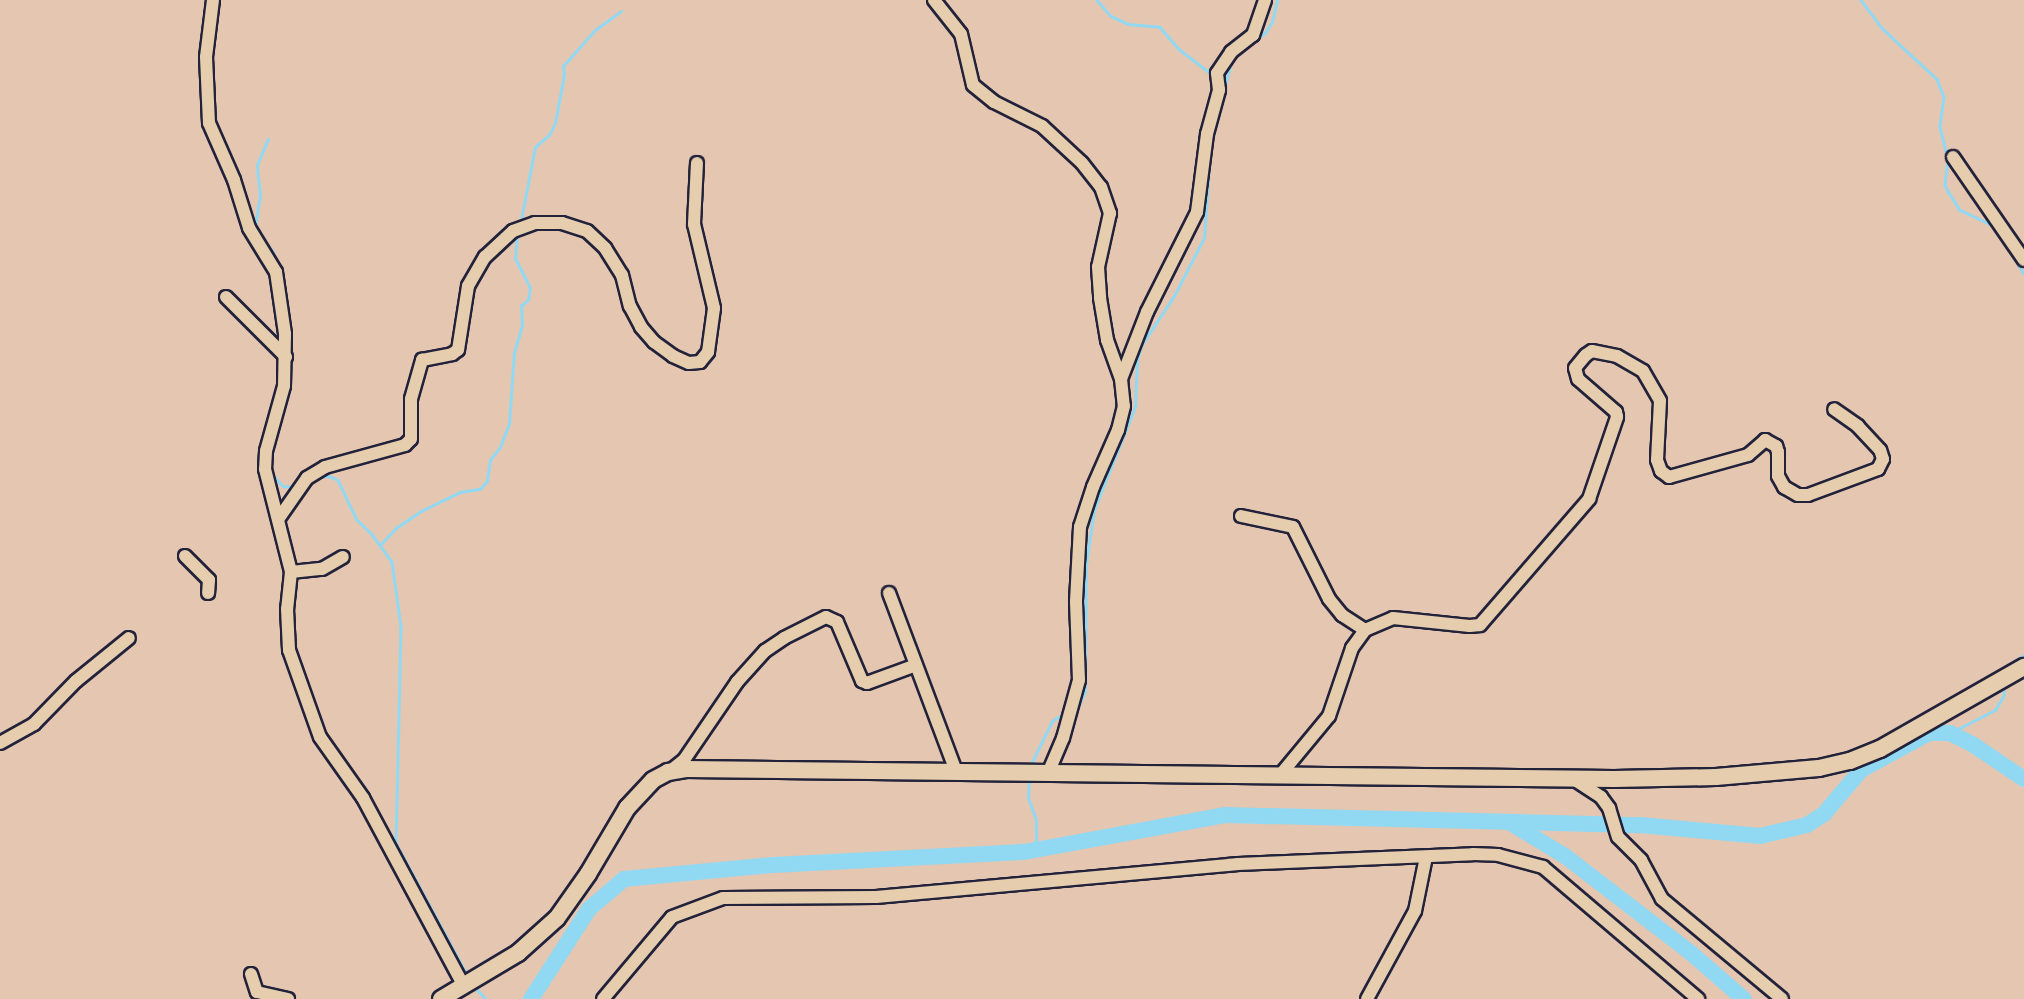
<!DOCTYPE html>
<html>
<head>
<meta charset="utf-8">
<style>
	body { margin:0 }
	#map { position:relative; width:2024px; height:999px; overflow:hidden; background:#e4c6b1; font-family:Pangolin,sans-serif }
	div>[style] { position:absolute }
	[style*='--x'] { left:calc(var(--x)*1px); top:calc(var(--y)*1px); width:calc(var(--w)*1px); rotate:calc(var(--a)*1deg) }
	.stream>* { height:2.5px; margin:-1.25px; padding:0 1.25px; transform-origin:1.25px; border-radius:1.25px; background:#91d9f3 }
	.river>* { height:16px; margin:-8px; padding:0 8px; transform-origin:8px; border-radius:8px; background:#91d9f3 }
	.roads { filter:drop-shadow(2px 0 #22223b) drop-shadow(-2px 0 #22223b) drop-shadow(0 2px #22223b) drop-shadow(0 -2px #22223b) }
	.minor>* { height:12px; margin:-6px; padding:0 6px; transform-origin:6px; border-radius:6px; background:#e5cdad }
	.major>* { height:16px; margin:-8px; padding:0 8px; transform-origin:8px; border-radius:8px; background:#e5cdad }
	span { translate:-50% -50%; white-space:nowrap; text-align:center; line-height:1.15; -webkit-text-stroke:5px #e5cdad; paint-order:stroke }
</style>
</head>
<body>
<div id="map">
	<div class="stream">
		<div style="--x:1097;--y:0;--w:21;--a:49"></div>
		<div style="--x:1111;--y:16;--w:19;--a:25"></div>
		<div style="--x:1128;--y:24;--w:32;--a:5"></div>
		<div style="--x:1160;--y:27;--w:29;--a:49"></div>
		<div style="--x:1179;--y:49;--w:44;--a:37.6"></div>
		<div style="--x:1861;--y:0;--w:36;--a:53"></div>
		<div style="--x:1883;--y:29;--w:74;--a:42.8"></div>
		<div style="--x:1937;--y:79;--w:19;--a:69"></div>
		<div style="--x:1944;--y:97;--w:30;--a:98"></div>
		<div style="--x:1940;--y:127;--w:34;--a:76"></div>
		<div style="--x:1948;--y:160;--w:25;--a:97"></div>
		<div style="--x:1945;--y:185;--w:7;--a:63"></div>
		<div style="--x:1948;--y:191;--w:22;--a:58"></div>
		<div style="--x:1960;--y:210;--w:38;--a:25"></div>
		<div style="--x:1243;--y:50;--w:28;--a:-38"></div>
		<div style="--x:1265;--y:33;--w:13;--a:-58"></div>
		<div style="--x:1272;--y:22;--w:23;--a:-77"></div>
		<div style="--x:1224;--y:89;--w:28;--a:-75"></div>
		<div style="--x:1212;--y:137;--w:15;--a:-74"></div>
		<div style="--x:521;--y:220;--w:74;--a:-79.1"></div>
		<div style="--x:535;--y:147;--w:18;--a:-41"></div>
		<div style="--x:549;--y:135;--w:13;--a:-63"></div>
		<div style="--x:555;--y:123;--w:49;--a:-79.4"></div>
		<div style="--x:564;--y:75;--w:9;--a:-96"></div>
		<div style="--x:563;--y:66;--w:48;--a:-48.4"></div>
		<div style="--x:595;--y:30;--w:32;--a:-36"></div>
		<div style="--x:255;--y:227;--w:31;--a:-81"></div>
		<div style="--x:260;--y:196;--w:31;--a:-96"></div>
		<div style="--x:257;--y:165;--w:28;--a:-67"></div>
		<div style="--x:264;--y:241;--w:12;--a:48"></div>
		<div style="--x:272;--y:250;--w:20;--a:66"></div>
		<div style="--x:2005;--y:243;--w:36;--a:58"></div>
		<div style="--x:278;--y:430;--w:56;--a:-77.7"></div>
		<div style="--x:271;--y:473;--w:18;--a:47"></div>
		<div style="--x:283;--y:486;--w:10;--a:6"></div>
		<div style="--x:318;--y:477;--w:11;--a:-5"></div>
		<div style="--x:329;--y:476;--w:10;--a:24"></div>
		<div style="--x:338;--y:480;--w:44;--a:64.6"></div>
		<div style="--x:357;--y:520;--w:19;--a:43"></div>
		<div style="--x:371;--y:533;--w:36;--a:54"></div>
		<div style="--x:392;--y:562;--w:66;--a:82.1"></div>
		<div style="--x:401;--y:627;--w:216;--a:91.3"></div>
		<div style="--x:396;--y:843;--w:151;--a:61.6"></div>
		<div style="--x:381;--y:544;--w:22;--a:-47"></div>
		<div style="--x:396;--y:528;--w:32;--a:-34"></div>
		<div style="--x:423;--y:510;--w:41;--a:-25.9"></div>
		<div style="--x:460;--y:492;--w:20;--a:-9"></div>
		<div style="--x:480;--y:489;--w:11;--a:-49"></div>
		<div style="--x:487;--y:481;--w:21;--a:-82"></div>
		<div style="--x:490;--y:460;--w:16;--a:-52"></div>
		<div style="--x:500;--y:447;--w:25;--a:-69"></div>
		<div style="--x:509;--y:424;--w:71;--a:-86"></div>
		<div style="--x:514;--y:353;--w:29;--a:-74"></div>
		<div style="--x:522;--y:325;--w:19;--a:-93"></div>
		<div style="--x:521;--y:306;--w:9;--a:-41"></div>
		<div style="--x:528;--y:300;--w:12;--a:-81"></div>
		<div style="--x:530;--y:288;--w:33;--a:-117"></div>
		<div style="--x:515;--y:259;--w:25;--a:-85"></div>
		<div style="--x:2004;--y:668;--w:24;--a:-33"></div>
		<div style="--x:1075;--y:714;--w:24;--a:-66"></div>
		<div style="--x:1085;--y:692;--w:128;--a:-89.6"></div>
		<div style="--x:1086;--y:564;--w:55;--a:-81.6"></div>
		<div style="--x:1094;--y:510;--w:111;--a:-68.3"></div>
		<div style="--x:1135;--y:407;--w:46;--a:-87.5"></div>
		<div style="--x:1137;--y:361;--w:16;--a:-75"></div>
		<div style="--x:1141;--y:346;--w:60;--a:-56.6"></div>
		<div style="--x:1174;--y:296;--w:65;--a:-62.7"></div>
		<div style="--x:1204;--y:238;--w:71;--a:-86"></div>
		<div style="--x:1950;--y:733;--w:51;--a:-27.1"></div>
		<div style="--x:1995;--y:710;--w:17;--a:-59"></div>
		<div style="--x:2004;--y:695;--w:8;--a:-97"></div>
		<div style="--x:1030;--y:766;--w:50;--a:-63.9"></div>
		<div style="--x:1052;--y:721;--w:15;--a:-32"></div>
		<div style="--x:1024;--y:852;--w:10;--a:-29"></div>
		<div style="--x:1033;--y:847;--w:9;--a:-69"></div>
		<div style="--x:1036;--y:839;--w:19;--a:-90"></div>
		<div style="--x:1036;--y:820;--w:23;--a:-110"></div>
		<div style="--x:1028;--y:798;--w:17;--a:-87"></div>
		<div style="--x:473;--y:985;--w:19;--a:47"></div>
	</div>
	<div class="river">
		<div style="--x:1512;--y:824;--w:62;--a:31.1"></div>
		<div style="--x:1565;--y:856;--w:159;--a:37.6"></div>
		<div style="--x:1691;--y:953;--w:70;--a:41"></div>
		<div style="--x:531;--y:999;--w:107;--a:-57.2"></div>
		<div style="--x:589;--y:909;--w:46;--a:-40.6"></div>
		<div style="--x:624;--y:879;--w:150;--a:-5.4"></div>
		<div style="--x:773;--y:865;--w:251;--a:-3"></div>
		<div style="--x:1024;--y:852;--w:204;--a:-10.4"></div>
		<div style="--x:1225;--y:815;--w:415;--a:1.4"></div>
		<div style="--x:1640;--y:825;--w:121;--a:5.2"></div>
		<div style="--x:1760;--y:836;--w:48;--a:-13.2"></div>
		<div style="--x:1807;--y:825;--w:20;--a:-33"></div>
		<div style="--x:1824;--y:814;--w:57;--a:-49.9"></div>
		<div style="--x:1861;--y:770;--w:77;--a:-28.6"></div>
		<div style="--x:1929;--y:733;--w:21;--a:0"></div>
		<div style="--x:1950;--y:733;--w:28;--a:27"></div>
		<div style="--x:1975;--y:746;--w:59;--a:34"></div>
	</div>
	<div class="roads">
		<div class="minor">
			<div style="--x:213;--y:0;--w:57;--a:97"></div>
			<div style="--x:206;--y:57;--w:66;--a:87.4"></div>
			<div style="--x:209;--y:123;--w:62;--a:66.3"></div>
			<div style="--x:234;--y:180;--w:50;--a:72.6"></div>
			<div style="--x:249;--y:228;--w:52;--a:58.5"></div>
			<div style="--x:276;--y:272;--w:63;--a:81.7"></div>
			<div style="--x:285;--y:334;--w:52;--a:91.1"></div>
			<div style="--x:284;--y:386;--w:67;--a:105.5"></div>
			<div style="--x:266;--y:451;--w:18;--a:93"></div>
			<div style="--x:265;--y:469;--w:106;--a:75.8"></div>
			<div style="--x:291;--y:572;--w:37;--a:96"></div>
			<div style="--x:287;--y:609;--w:41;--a:87.2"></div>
			<div style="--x:289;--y:650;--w:92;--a:70.4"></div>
			<div style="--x:320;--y:737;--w:75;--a:54.8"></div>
			<div style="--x:363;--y:798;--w:213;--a:61.8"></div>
			<div style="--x:934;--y:0;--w:43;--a:51.5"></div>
			<div style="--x:961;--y:34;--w:52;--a:76.8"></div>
			<div style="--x:973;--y:85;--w:27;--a:39"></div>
			<div style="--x:994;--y:102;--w:54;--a:26.6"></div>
			<div style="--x:1042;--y:126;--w:54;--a:42.8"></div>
			<div style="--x:1082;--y:163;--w:31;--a:52"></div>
			<div style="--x:1101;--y:187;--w:28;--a:71"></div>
			<div style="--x:1110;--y:213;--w:55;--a:102.5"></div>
			<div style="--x:1098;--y:267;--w:31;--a:86"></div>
			<div style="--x:1100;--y:298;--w:43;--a:80.5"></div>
			<div style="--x:1107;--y:340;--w:41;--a:70.3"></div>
			<div style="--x:1121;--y:379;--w:27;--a:84"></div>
			<div style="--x:1124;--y:406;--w:25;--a:104"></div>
			<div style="--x:1118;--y:430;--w:62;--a:113.7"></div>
			<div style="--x:1093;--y:487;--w:42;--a:108"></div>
			<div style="--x:1080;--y:527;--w:75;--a:93.1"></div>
			<div style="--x:1076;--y:602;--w:78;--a:87.8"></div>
			<div style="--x:1079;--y:680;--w:60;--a:105.4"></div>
			<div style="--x:1063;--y:738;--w:39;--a:113"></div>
			<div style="--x:1953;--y:157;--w:125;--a:55.4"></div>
			<div style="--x:226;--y:297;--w:85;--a:45"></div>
			<div style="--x:1121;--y:379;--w:72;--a:-68.8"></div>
			<div style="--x:1147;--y:312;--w:112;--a:-63.4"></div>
			<div style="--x:1197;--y:212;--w:79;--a:-82.7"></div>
			<div style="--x:1207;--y:134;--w:46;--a:-74.7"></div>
			<div style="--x:1219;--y:90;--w:17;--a:-97"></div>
			<div style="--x:1217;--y:73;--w:25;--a:-56"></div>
			<div style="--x:1231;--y:52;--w:28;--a:-38"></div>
			<div style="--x:1253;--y:35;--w:37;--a:-71"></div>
			<div style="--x:1241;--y:516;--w:53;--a:11.9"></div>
			<div style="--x:1293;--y:527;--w:80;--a:63.4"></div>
			<div style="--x:1329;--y:599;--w:21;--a:51"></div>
			<div style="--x:1342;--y:615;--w:27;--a:33"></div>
			<div style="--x:279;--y:518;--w:49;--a:-55"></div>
			<div style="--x:307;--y:478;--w:21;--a:-31"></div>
			<div style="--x:325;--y:467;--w:83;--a:-15.4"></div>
			<div style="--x:405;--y:445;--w:8;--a:-45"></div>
			<div style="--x:411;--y:439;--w:40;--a:-90"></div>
			<div style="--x:411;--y:399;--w:41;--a:-74.2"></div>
			<div style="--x:422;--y:360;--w:31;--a:-11"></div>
			<div style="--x:452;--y:354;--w:7;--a:-34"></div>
			<div style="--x:458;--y:350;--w:65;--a:-81.1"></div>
			<div style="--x:468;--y:286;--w:34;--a:-60"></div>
			<div style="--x:485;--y:257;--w:38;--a:-43"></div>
			<div style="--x:513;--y:231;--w:23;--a:-20"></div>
			<div style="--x:535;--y:223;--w:27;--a:0"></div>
			<div style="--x:562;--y:223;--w:26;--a:18"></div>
			<div style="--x:587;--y:231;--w:25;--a:43"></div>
			<div style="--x:605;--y:248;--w:32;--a:58"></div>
			<div style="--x:622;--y:275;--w:32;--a:76"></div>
			<div style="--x:630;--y:306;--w:24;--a:62"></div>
			<div style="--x:641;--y:327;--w:20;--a:49"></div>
			<div style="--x:654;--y:342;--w:24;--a:36"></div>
			<div style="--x:673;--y:356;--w:17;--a:24"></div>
			<div style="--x:689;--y:363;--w:11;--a:-5"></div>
			<div style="--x:700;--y:362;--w:13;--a:-51"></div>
			<div style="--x:708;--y:352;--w:44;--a:-82.2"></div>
			<div style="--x:714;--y:308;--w:86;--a:-103.4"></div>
			<div style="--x:694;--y:224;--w:61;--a:-87.2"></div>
			<div style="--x:185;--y:556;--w:34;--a:45"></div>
			<div style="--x:209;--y:580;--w:13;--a:94"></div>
			<div style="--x:291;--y:572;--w:31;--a:-6"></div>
			<div style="--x:322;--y:569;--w:24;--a:-30"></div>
			<div style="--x:889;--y:593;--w:190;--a:69.4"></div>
			<div style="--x:0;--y:743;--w:39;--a:-29"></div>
			<div style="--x:34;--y:724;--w:60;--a:-45.7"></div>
			<div style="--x:76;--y:681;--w:68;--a:-39.1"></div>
			<div style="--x:669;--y:772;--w:19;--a:-39"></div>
			<div style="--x:684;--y:760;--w:94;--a:-55.8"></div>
			<div style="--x:737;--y:682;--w:42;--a:-47.9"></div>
			<div style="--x:765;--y:651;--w:23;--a:-34"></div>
			<div style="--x:784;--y:638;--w:47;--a:-26.6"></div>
			<div style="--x:826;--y:617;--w:12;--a:24"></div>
			<div style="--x:837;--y:622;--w:64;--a:67"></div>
			<div style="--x:862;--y:681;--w:5;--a:22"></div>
			<div style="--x:867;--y:683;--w:52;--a:-20.2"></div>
			<div style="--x:1281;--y:774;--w:75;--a:-50.4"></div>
			<div style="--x:1329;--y:716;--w:72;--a:-71.3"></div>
			<div style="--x:1352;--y:648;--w:22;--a:-54"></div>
			<div style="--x:1365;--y:630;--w:30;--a:-23"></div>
			<div style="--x:1393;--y:618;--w:77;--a:5.9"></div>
			<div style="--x:1470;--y:626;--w:10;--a:-6"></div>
			<div style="--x:1480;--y:625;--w:167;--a:-49.1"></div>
			<div style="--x:1589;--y:499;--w:87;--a:-71.1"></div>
			<div style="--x:1617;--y:417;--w:5;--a:-101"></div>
			<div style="--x:1616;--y:412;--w:50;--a:-139"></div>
			<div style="--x:1578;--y:379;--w:11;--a:-105"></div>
			<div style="--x:1575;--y:368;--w:17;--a:-50"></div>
			<div style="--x:1586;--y:355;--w:7;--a:-34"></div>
			<div style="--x:1592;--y:351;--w:25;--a:11"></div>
			<div style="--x:1617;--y:356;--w:30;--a:30"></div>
			<div style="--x:1643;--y:371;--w:34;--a:60"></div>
			<div style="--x:1660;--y:401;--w:59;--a:92.9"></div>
			<div style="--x:1657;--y:460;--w:12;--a:70"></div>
			<div style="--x:1661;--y:471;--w:10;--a:37"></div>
			<div style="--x:1669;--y:477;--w:82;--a:-15.6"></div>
			<div style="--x:1748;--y:455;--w:23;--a:-41"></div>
			<div style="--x:1765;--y:440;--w:13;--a:29"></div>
			<div style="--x:1776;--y:446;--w:6;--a:72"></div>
			<div style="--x:1778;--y:452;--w:24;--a:90"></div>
			<div style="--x:1778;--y:476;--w:13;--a:61"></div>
			<div style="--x:1784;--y:487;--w:16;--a:30"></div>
			<div style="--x:1798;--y:495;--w:10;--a:0"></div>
			<div style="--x:1808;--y:495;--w:75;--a:-20.4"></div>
			<div style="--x:1878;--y:469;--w:11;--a:-63"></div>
			<div style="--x:1883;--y:459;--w:9;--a:-108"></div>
			<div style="--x:1880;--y:450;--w:33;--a:-133"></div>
			<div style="--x:1858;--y:426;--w:29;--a:-145"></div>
			<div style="--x:1575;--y:780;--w:31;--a:33"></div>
			<div style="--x:1601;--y:797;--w:14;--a:54"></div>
			<div style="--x:1609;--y:808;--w:30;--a:73"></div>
			<div style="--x:1618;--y:837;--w:33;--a:45"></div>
			<div style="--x:1641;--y:860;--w:44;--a:61.7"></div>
			<div style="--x:1662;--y:899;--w:156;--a:39.8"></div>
			<div style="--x:251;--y:974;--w:19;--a:72"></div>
			<div style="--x:257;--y:992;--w:32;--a:13"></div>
			<div style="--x:603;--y:999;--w:107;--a:-49.9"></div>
			<div style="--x:672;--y:917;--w:54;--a:-20.4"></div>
			<div style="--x:723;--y:898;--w:153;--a:-0.4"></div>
			<div style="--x:876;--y:897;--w:364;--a:-5.2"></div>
			<div style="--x:1238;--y:864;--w:235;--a:-2.4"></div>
			<div style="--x:1473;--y:854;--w:25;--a:2"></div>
			<div style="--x:1498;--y:855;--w:47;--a:14.9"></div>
			<div style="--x:1543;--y:867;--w:204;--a:40.4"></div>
			<div style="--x:1367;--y:999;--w:100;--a:-61.4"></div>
			<div style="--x:1415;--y:911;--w:55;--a:-78.5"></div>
		</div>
		<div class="major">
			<div style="--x:441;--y:999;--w:90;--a:-30.9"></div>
			<div style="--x:518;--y:953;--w:52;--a:-41.9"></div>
			<div style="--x:557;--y:918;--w:54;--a:-54.8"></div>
			<div style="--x:588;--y:874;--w:77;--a:-59.4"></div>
			<div style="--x:627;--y:808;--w:38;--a:-47"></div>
			<div style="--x:653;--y:780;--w:17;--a:-28"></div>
			<div style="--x:668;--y:772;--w:18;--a:-9"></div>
			<div style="--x:686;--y:769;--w:928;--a:0.62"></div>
			<div style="--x:1614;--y:779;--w:102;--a:-1.1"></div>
			<div style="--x:1716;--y:777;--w:103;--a:-5"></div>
			<div style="--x:1819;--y:768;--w:32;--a:-13"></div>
			<div style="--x:1850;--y:761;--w:32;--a:-22"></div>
			<div style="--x:1880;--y:749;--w:166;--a:-29.7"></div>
		</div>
	</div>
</div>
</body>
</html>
